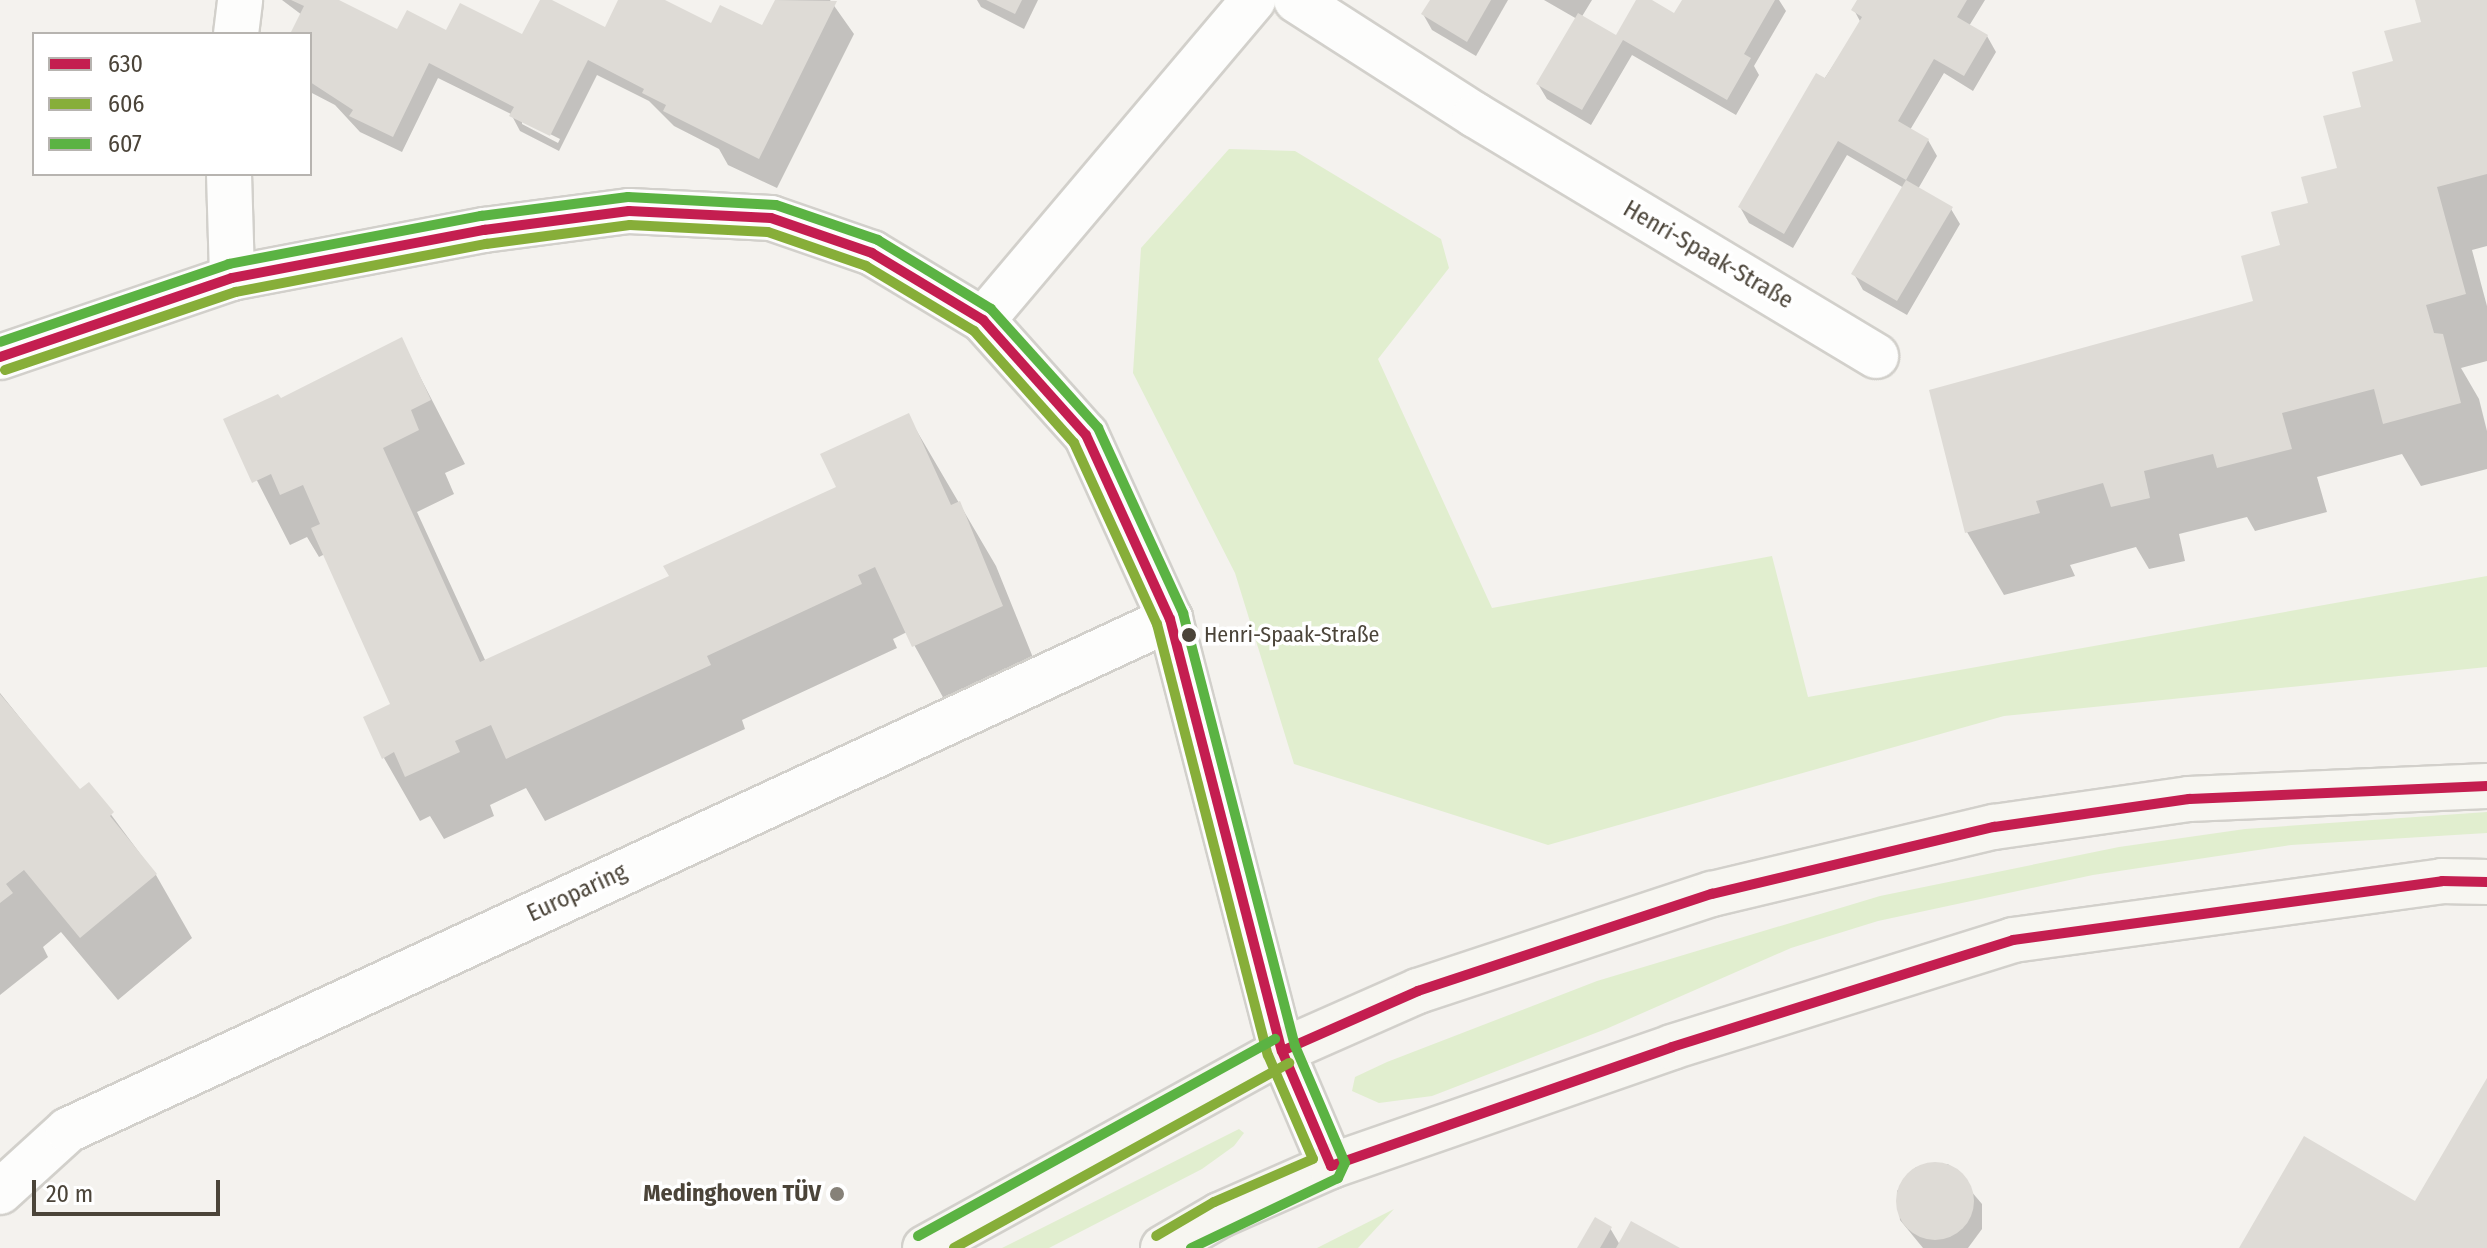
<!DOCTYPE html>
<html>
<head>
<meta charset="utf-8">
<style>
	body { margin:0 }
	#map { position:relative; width:2487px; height:1248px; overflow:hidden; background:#f4f2ee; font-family:"Fira Sans Condensed",sans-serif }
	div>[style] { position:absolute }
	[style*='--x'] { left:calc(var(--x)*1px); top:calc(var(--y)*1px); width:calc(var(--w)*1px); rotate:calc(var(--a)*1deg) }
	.green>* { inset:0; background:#e1eecf }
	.shadow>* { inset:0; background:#0003 }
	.building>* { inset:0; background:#dedbd6 }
	.round { border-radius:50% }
	.roads { filter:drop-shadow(2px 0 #d2d0cb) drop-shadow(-2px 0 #d2d0cb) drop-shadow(0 2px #d2d0cb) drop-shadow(0 -2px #d2d0cb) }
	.minor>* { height:44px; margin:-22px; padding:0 22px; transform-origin:22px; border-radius:22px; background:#fdfdfc }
	.secondary>* { height:44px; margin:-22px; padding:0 22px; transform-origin:22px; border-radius:22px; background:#f7f6f1 }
	.bus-1>* { height:10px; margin:-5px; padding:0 5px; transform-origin:5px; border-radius:5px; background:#c41e50 }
	.bus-2>* { height:10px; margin:-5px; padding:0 5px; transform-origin:5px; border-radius:5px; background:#87ae39 }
	.bus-3>* { height:10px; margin:-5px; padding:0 5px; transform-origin:5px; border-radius:5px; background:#5bb343 }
	.dots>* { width:22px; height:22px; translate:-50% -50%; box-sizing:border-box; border:4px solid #fff; border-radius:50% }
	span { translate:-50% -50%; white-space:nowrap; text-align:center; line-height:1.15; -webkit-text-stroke:7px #fff; paint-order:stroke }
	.bus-label { font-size:22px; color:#4b4439 }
	.left { translate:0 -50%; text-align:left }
	.street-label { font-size:24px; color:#4b4439 }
	.poi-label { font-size:24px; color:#4b4439; font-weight:700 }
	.right { translate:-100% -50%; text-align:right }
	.legend { position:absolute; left:32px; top:32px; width:280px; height:144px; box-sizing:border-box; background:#fff; border:2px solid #b7b4b0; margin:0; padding:10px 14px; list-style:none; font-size:24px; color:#4b4439 }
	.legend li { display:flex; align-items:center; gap:16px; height:40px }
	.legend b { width:40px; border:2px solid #b7b4b0 }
	.scale { position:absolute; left:32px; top:1180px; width:188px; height:36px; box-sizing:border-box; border:4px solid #4b4439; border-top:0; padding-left:10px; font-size:24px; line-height:28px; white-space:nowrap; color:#4b4439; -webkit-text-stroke:6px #fff; paint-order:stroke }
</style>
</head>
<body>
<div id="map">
	<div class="green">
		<div style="clip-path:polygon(1229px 149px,1295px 151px,1441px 239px,1449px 268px,1378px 359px,1492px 608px,1772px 556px,1808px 697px,2487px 576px,2487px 667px,2004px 716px,1548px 845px,1294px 764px,1235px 573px,1133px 373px,1141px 248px)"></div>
		<div style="clip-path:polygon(2487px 812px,2487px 833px,2291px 845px,2218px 856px,2093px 875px,1878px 921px,1791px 948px,1606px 1029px,1432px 1096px,1379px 1103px,1352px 1091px,1355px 1077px,1387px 1062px,1597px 981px,1880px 896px,2119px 847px,2245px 829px)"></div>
		<div style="clip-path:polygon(1239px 1129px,1244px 1133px,1234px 1146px,1202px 1169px,1049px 1248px,1002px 1248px)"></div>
		<div style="clip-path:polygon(1394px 1209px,1358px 1248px,1317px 1248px)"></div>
	</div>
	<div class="shadow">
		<div style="clip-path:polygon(evenodd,282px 0,334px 0,398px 32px,523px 37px,542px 0,606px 30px,621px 0,660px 0,712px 26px,762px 30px,777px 0,830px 0,854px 34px,777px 188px,728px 165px,719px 149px,674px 126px,649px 101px,597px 75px,559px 151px,520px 131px,511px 114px,438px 78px,402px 152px,360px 132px,335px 105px,310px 92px,310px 34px,292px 34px,302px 15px,282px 0,522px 120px,560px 139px,558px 143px,522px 124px,522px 120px)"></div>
		<div style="clip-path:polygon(977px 0,1038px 0,1024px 29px,981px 7px)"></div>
		<div style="clip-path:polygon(1431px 0,1508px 0,1476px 56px,1432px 30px,1423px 14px)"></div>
		<div style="clip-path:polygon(1544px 0,1592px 0,1581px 18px,1616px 38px,1638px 0,1675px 16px,1684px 0,1779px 0,1786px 11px,1754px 66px,1759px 75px,1736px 115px,1632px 55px,1591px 125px,1547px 99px,1538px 84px,1577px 19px)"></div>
		<div style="clip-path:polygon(1860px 0,1985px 0,1969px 26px,1987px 36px,1996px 52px,1973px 91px,1944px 73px,1910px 130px,1928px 140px,1937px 156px,1918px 189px,1951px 209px,1960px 224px,1907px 315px,1863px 290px,1854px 274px,1904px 188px,1847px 155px,1793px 248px,1749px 223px,1740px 207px,1861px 23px,1854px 10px)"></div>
		<div style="clip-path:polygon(2417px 0,2487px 0,2487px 246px,2472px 250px,2487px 306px,2487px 361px,2461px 368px,2479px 399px,2487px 431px,2487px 469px,2421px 486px,2402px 454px,2317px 477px,2327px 512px,2255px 531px,2247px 517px,2179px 534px,2185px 561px,2149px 569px,2136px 547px,2070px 565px,2075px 576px,2004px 595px,1967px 532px,2255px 303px,2283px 246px,2339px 169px,2364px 108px,2423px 24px)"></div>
		<div style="clip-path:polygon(401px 340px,465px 464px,445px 473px,454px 494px,417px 512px,486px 662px,671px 577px,839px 488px,908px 416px,996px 566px,1038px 670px,950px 710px,907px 632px,893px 639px,897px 648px,742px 720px,745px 729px,545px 821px,526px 788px,490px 805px,494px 816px,444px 839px,430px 816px,420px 821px,384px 758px,393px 705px,325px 554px,319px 557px,307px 537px,290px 545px,226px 420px,280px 401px)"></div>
		<div style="clip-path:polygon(0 693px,80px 792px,89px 785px,156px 875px,192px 938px,118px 1000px,61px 932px,43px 947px,48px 957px,0 995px)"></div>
		<div style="clip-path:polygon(1948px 1164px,1982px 1204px,1982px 1229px,1968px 1248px,1923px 1248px,1900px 1220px,1897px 1191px,1916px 1167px)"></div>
		<div style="clip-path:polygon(1610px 1228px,1620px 1245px,1676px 1248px,1579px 1248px)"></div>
	</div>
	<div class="building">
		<div style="clip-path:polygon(291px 0,339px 0,397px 29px,407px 10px,446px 30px,460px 3px,522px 34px,540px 0,552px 0,605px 27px,618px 0,665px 0,711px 23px,720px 5px,762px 25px,775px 0,837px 1px,759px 159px,663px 111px,666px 105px,642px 93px,644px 89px,588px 60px,550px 136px,509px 116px,514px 107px,429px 63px,393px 137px,349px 116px,353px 110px,310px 82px,310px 34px,290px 34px,304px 6px)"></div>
		<div style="clip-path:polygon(986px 0,1022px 0,1015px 14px)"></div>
		<div style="clip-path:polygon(1430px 0,1491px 0,1467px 42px,1421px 14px)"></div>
		<div style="clip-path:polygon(1636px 0,1652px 0,1674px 13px,1682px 0,1775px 0,1744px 54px,1751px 58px,1727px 100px,1623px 40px,1582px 110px,1536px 84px,1578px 13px,1616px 35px)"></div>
		<div style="clip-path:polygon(1857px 0,1967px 0,1957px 17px,1988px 35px,1964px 76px,1934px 59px,1898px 121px,1929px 139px,1906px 180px,1838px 141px,1784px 234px,1738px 207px,1816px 73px,1825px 78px,1862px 17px,1851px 10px)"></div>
		<div style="clip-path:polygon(2415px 0,2487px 0,2487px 174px,2437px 187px,2466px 294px,2426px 305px,2434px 333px,2443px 334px,2461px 403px,2383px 424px,2374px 389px,2282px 413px,2292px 449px,2217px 468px,2213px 454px,2144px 471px,2150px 498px,2111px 507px,2103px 483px,2036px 501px,2040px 513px,1965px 533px,1929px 390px,2253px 301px,2241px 256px,2280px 245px,2271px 212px,2308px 203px,2301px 177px,2337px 168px,2323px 116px,2361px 107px,2352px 72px,2393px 61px,2384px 31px,2421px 22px)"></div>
		<div style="clip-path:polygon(1906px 180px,1953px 207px,1897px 301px,1851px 274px)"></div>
		<div style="clip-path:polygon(402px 337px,431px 400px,411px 410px,419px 430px,383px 448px,480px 662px,669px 576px,663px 566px,836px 487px,820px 454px,909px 413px,951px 505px,960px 501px,1003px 606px,912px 647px,875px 567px,858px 575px,862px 584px,707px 656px,711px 665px,506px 759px,491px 725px,455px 741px,460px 752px,405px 777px,394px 752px,382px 759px,363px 717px,390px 704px,311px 528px,320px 524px,303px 485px,280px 495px,271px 474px,252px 483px,223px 419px,278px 394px,281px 398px)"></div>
		<div style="clip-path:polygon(0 694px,80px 789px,89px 782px,114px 812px,110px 816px,157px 874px,80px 938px,24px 870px,6px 884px,13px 893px,0 903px)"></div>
		<div style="clip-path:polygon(2487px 1078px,2487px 1248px,2239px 1248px,2304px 1136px,2415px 1201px)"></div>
		<div class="round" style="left:1896px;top:1162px;width:78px;height:78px"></div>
		<div style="clip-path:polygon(1595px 1217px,1612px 1227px,1600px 1248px,1577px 1248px)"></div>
		<div style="clip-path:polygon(1631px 1221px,1680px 1248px,1616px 1248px)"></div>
	</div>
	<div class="roads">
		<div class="minor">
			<div style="--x:1296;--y:0;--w:213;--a:32.7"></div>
			<div style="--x:1475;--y:115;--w:468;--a:31"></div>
			<div style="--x:236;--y:34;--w:34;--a:-83"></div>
			<div style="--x:229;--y:174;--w:104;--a:88.3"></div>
			<div style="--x:983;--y:320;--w:419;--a:-49.8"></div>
			<div style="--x:0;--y:357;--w:245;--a:-18.8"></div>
			<div style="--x:232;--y:278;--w:257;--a:-10.8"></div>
			<div style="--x:484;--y:230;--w:146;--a:-7.5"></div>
			<div style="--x:629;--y:211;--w:142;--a:2.8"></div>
			<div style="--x:771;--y:218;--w:107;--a:19.1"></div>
			<div style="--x:872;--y:253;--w:130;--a:31.1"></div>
			<div style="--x:983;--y:320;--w:154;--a:48.2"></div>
			<div style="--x:1086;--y:435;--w:202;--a:65.5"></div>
			<div style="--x:1170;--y:619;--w:446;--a:75.5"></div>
			<div style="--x:1282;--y:1051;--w:125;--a:66.9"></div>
			<div style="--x:0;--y:1192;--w:92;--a:-42.4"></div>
			<div style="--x:68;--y:1130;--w:1215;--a:-24.88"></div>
		</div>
		<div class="secondary">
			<div style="--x:925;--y:1248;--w:408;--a:-28.9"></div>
			<div style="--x:1282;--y:1051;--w:149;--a:-23.8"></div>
			<div style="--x:1418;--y:991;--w:310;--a:-18.3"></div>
			<div style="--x:1712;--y:894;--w:290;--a:-13.4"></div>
			<div style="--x:1994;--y:827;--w:197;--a:-8.2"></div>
			<div style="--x:2189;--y:799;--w:298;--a:-2.5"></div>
			<div style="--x:1163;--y:1248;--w:66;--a:-30.1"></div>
			<div style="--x:1220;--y:1215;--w:121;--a:-23.8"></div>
			<div style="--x:1331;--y:1166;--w:361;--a:-19.2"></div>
			<div style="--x:1672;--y:1047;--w:357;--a:-17.4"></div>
			<div style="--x:2013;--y:940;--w:433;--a:-7.8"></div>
			<div style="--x:2442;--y:881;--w:45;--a:1.3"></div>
		</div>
	</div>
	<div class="bus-1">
		<div style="--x:0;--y:357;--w:245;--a:-18.8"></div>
		<div style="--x:232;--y:278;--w:257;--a:-10.8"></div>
		<div style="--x:484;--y:230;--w:146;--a:-7.5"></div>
		<div style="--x:629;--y:211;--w:142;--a:2.8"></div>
		<div style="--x:771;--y:218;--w:107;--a:19.1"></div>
		<div style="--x:872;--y:253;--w:130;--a:31.1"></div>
		<div style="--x:983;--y:320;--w:154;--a:48.2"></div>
		<div style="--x:1086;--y:435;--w:202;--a:65.5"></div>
		<div style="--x:1170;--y:619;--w:446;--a:75.5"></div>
		<div style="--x:1282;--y:1051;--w:125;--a:66.9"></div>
		<div style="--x:1282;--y:1051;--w:149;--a:-23.8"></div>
		<div style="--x:1418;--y:991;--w:310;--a:-18.3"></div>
		<div style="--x:1712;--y:894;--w:290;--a:-13.4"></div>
		<div style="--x:1994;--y:827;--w:197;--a:-8.2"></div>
		<div style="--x:2189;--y:799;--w:298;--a:-2.5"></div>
		<div style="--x:1331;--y:1166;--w:361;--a:-19.2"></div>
		<div style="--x:1672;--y:1047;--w:357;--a:-17.4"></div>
		<div style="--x:2013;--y:940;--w:433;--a:-7.8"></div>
		<div style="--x:2442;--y:881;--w:45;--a:1.3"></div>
	</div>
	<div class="bus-2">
		<div style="--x:5;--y:370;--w:244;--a:-18.7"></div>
		<div style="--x:236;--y:292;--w:255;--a:-10.9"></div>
		<div style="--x:486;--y:244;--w:145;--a:-7.5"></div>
		<div style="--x:630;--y:225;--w:138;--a:2.9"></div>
		<div style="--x:768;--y:232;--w:104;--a:19.1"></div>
		<div style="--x:866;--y:266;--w:126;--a:31"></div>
		<div style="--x:974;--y:331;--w:150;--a:48.2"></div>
		<div style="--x:1074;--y:443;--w:199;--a:65.4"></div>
		<div style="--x:1157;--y:624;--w:445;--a:75.6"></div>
		<div style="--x:1268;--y:1055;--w:113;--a:66.6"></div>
		<div style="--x:1313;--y:1159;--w:108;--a:156.5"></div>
		<div style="--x:1214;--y:1202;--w:67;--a:149.6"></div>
		<div style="--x:954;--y:1248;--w:383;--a:-28.9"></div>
	</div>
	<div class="bus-3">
		<div style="--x:0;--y:342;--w:242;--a:-18.8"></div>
		<div style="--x:229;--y:264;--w:257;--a:-10.8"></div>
		<div style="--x:481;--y:216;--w:148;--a:-7.4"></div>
		<div style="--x:628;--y:197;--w:148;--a:3.1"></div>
		<div style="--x:776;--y:205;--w:108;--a:18.9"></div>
		<div style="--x:878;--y:240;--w:132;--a:31.4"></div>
		<div style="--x:991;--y:309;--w:160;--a:48"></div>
		<div style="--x:1098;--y:428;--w:204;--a:65.3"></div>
		<div style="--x:1183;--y:613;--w:447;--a:75.5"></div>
		<div style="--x:1295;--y:1046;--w:127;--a:66.9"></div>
		<div style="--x:1345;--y:1163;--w:17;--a:115"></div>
		<div style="--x:1338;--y:1178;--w:163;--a:154.5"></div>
		<div style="--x:918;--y:1236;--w:408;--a:-28.9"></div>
	</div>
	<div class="dots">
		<div style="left:1189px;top:635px;background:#4b4439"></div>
		<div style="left:837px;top:1194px;background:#868178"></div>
	</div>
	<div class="bus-label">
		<span class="left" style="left:1204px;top:635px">Henri-Spaak-Straße</span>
	</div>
	<div class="street-label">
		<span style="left:1708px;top:255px;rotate:30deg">Henri-Spaak-Straße</span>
		<span style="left:577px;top:893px;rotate:-25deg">Europaring</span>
	</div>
	<div class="poi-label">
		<span class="right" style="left:821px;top:1194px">Medinghoven TÜV</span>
	</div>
	<ul class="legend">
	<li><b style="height:10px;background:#c41e50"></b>630</li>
	<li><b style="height:10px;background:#87ae39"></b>606</li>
	<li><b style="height:10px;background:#5bb343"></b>607</li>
	</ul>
	<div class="scale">20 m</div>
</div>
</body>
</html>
